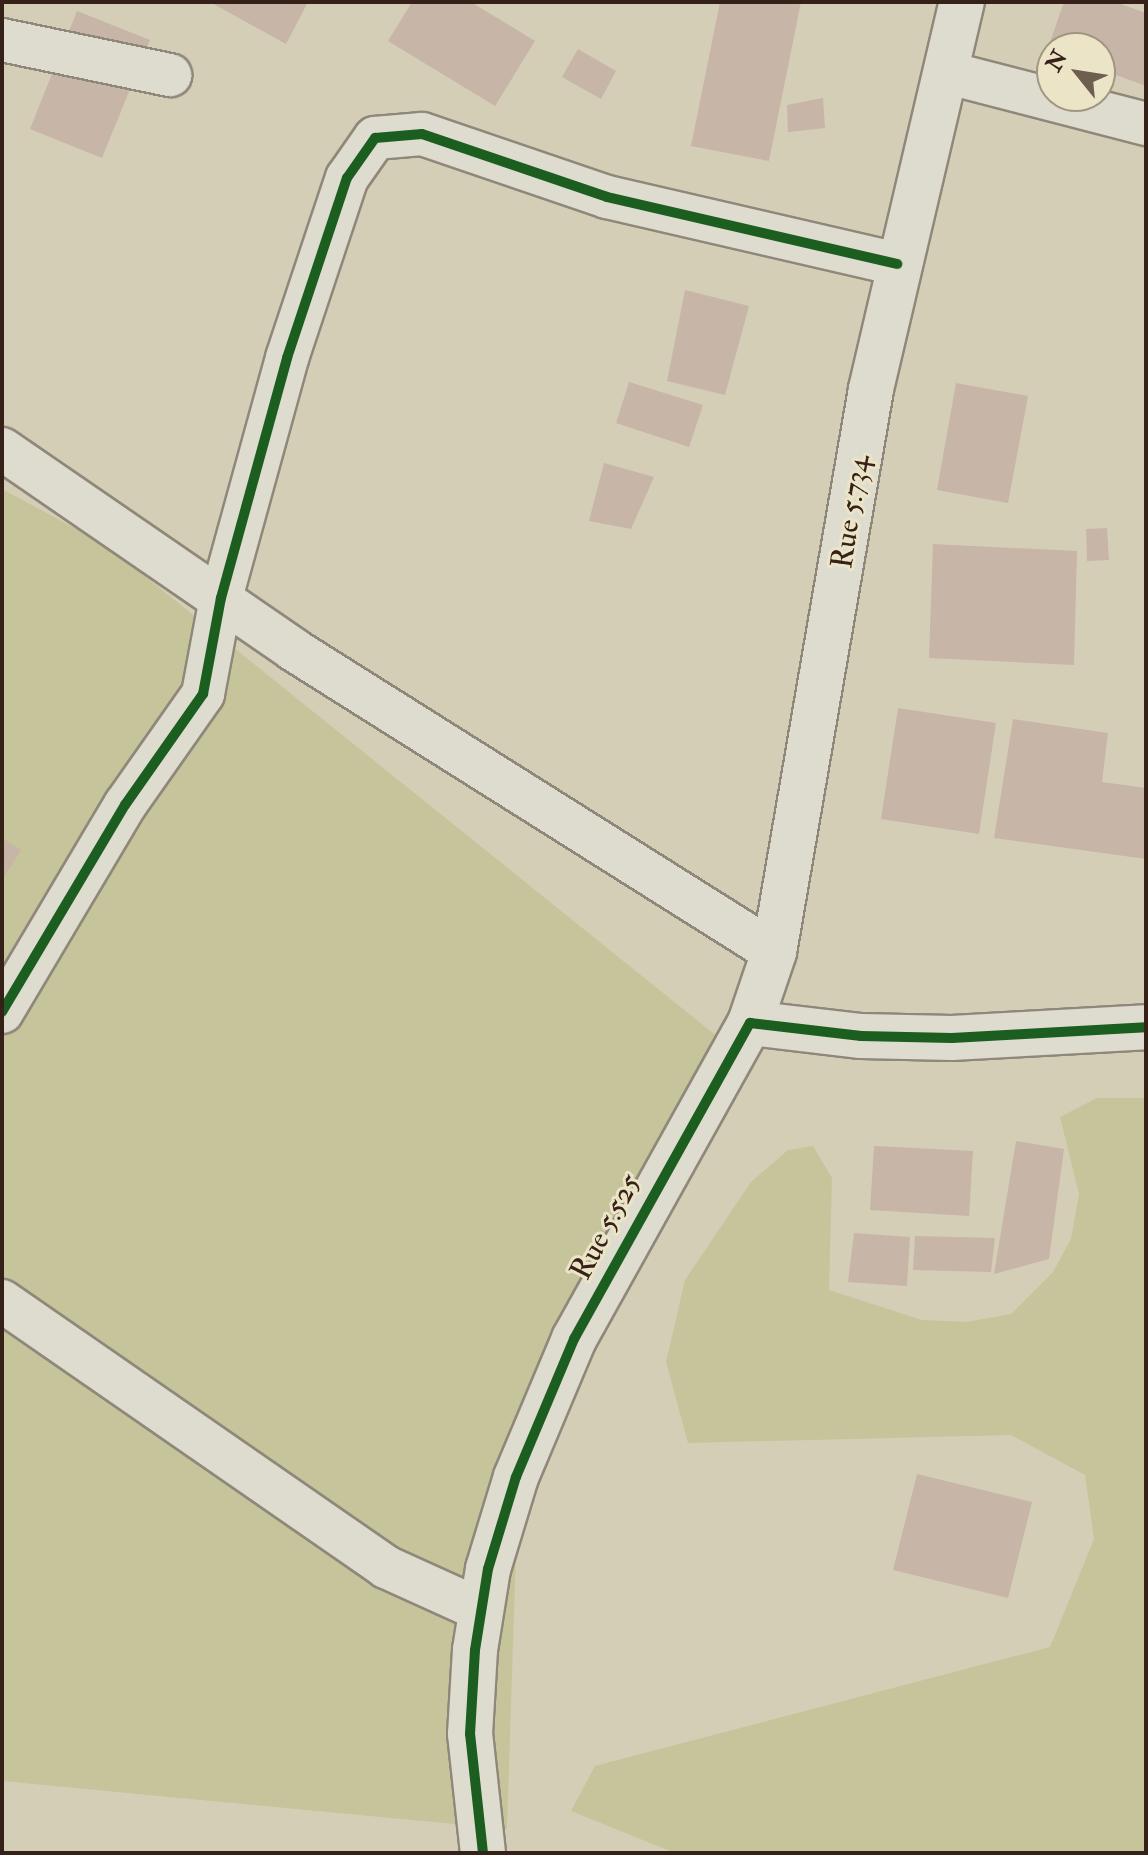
<!DOCTYPE html>
<html>
<head>
<meta charset="utf-8">
<style>
	body { margin:0 }
	#map { position:relative; width:1148px; height:1855px; overflow:hidden; background:#d5ceb6; font-family:"IM FELL Double Pica",serif }
	div>[style] { position:absolute }
	[style*='--x'] { left:calc(var(--x)*1px); top:calc(var(--y)*1px); width:calc(var(--w)*1px); rotate:calc(var(--a)*1deg) }
	.green>* { inset:0; background:#c6c49a }
	.building>* { inset:0; background:#c7b5a8 }
	.roads { filter:drop-shadow(2px 0 #8f887a) drop-shadow(-2px 0 #8f887a) drop-shadow(0 2px #8f887a) drop-shadow(0 -2px #8f887a) }
	.street>* { height:42px; margin:-21px; padding:0 21px; transform-origin:21px; border-radius:21px; background:#dedbcf }
	.secondary>* { height:44px; margin:-22px; padding:0 22px; transform-origin:22px; border-radius:22px; background:#dedbcf }
	.cycleway>* { height:10px; margin:-5px; padding:0 5px; transform-origin:5px; border-radius:5px; background:#1b5e20 }
	span { translate:-50% -50%; white-space:nowrap; text-align:center; line-height:1.15; -webkit-text-stroke:6px #ece4c7; paint-order:stroke }
	.street-label { font-size:30px; color:#362119 }
	.frame { position:absolute; inset:0; border:4px solid #362119; pointer-events:none }
	.north { position:absolute; left:1036px; top:32px; width:80px; height:80px; box-sizing:border-box; background:#ece4c7; border:2px solid #a39681; border-radius:50%; rotate:300deg; font-size:22px; font-weight:700; line-height:32px; text-align:center; color:#362119 }
	.north::after { content:''; display:block; margin:auto; width:28px; height:36px; background:#6e5e50; clip-path:polygon(50% 0,100% 100%,50% 72%,0 100%) }
</style>
</head>
<body>
<div id="map">
	<div class="green">
		<div style="clip-path:polygon(2px 489px,106px 545px,744px 1058px,614px 1274px,516px 1550px,507px 1829px,2px 1781px)"></div>
		<div style="clip-path:polygon(1097px 1098px,1146px 1098px,1146px 1853px,675px 1853px,571px 1811px,595px 1766px,1050px 1647px,1094px 1539px,1085px 1475px,1011px 1435px,688px 1443px,666px 1362px,685px 1280px,751px 1182px,788px 1150px,813px 1146px,832px 1178px,829px 1290px,922px 1320px,966px 1322px,1011px 1314px,1053px 1272px,1071px 1239px,1079px 1194px,1060px 1117px)"></div>
	</div>
	<div class="building">
		<div style="clip-path:polygon(210px 2px,308px 2px,286px 44px)"></div>
		<div style="clip-path:polygon(412px 2px,471px 2px,535px 41px,495px 106px,388px 41px)"></div>
		<div style="clip-path:polygon(720px 2px,801px 2px,769px 161px,691px 146px)"></div>
		<div style="clip-path:polygon(1064px 2px,1115px 2px,1146px 13px,1146px 86px,1100px 69px,1100px 48px,1047px 51px)"></div>
		<div style="clip-path:polygon(77px 11px,150px 40px,102px 158px,30px 129px)"></div>
		<div style="clip-path:polygon(578px 49px,616px 71px,601px 99px,562px 77px)"></div>
		<div style="clip-path:polygon(823px 98px,825px 128px,788px 132px,787px 105px)"></div>
		<div style="clip-path:polygon(685px 290px,749px 306px,725px 395px,667px 381px)"></div>
		<div style="clip-path:polygon(629px 382px,703px 405px,689px 447px,616px 423px)"></div>
		<div style="clip-path:polygon(956px 383px,1028px 396px,1008px 503px,937px 490px)"></div>
		<div style="clip-path:polygon(604px 463px,654px 477px,631px 529px,589px 521px)"></div>
		<div style="clip-path:polygon(1107px 528px,1109px 560px,1087px 561px,1086px 529px)"></div>
		<div style="clip-path:polygon(933px 544px,1077px 551px,1074px 665px,929px 658px)"></div>
		<div style="clip-path:polygon(898px 708px,996px 723px,979px 834px,881px 819px)"></div>
		<div style="clip-path:polygon(1013px 719px,1108px 733px,1102px 782px,1146px 788px,1146px 859px,994px 838px)"></div>
		<div style="clip-path:polygon(2px 838px,21px 850px,2px 880px)"></div>
		<div style="clip-path:polygon(1016px 1141px,1064px 1149px,1049px 1259px,994px 1274px)"></div>
		<div style="clip-path:polygon(874px 1146px,973px 1151px,969px 1216px,870px 1210px)"></div>
		<div style="clip-path:polygon(854px 1233px,910px 1237px,907px 1286px,848px 1282px)"></div>
		<div style="clip-path:polygon(915px 1236px,995px 1238px,991px 1272px,913px 1270px)"></div>
		<div style="clip-path:polygon(917px 1474px,1032px 1502px,1008px 1598px,893px 1570px)"></div>
	</div>
	<div class="roads">
		<div class="street">
			<div style="--x:2;--y:40;--w:172;--a:11.8"></div>
			<div style="--x:945;--y:72;--w:208;--a:14.5"></div>
			<div style="--x:2;--y:449;--w:354;--a:34.5"></div>
			<div style="--x:294;--y:650;--w:567;--a:32.18"></div>
			<div style="--x:2;--y:1012;--w:241;--a:-59.3"></div>
			<div style="--x:125;--y:805;--w:136;--a:-54.9"></div>
			<div style="--x:203;--y:694;--w:98;--a:-79.4"></div>
			<div style="--x:221;--y:598;--w:249;--a:-74.6"></div>
			<div style="--x:287;--y:358;--w:190;--a:-71.6"></div>
			<div style="--x:347;--y:178;--w:49;--a:-55"></div>
			<div style="--x:375;--y:138;--w:47;--a:-4.9"></div>
			<div style="--x:422;--y:134;--w:195;--a:18.8"></div>
			<div style="--x:607;--y:197;--w:298;--a:13"></div>
			<div style="--x:2;--y:1301;--w:467;--a:34.7"></div>
			<div style="--x:386;--y:1567;--w:104;--a:24.4"></div>
		</div>
		<div class="secondary">
			<div style="--x:750;--y:1023;--w:75;--a:-71.3"></div>
			<div style="--x:774;--y:952;--w:571;--a:-80.22"></div>
			<div style="--x:871;--y:389;--w:398;--a:-76.8"></div>
			<div style="--x:483;--y:1853;--w:120;--a:-96.2"></div>
			<div style="--x:470;--y:1734;--w:84;--a:-86.6"></div>
			<div style="--x:475;--y:1650;--w:82;--a:-80.9"></div>
			<div style="--x:488;--y:1569;--w:96;--a:-73.1"></div>
			<div style="--x:516;--y:1477;--w:150;--a:-67.2"></div>
			<div style="--x:574;--y:1339;--w:362;--a:-60.9"></div>
			<div style="--x:750;--y:1023;--w:112;--a:6.7"></div>
			<div style="--x:861;--y:1036;--w:91;--a:1.3"></div>
			<div style="--x:952;--y:1038;--w:194;--a:-3.2"></div>
		</div>
	</div>
	<div class="cycleway">
		<div style="--x:2;--y:1012;--w:241;--a:-59.3"></div>
		<div style="--x:125;--y:805;--w:136;--a:-54.9"></div>
		<div style="--x:203;--y:694;--w:98;--a:-79.4"></div>
		<div style="--x:221;--y:598;--w:249;--a:-74.6"></div>
		<div style="--x:287;--y:358;--w:190;--a:-71.6"></div>
		<div style="--x:347;--y:178;--w:49;--a:-55"></div>
		<div style="--x:375;--y:138;--w:47;--a:-4.9"></div>
		<div style="--x:422;--y:134;--w:195;--a:18.8"></div>
		<div style="--x:607;--y:197;--w:298;--a:13"></div>
		<div style="--x:483;--y:1853;--w:120;--a:-96.2"></div>
		<div style="--x:470;--y:1734;--w:84;--a:-86.6"></div>
		<div style="--x:475;--y:1650;--w:82;--a:-80.9"></div>
		<div style="--x:488;--y:1569;--w:96;--a:-73.1"></div>
		<div style="--x:516;--y:1477;--w:150;--a:-67.2"></div>
		<div style="--x:574;--y:1339;--w:362;--a:-60.9"></div>
		<div style="--x:750;--y:1023;--w:112;--a:6.7"></div>
		<div style="--x:861;--y:1036;--w:91;--a:1.3"></div>
		<div style="--x:952;--y:1038;--w:194;--a:-3.2"></div>
	</div>
	<div class="street-label">
		<span style="left:851px;top:512px;rotate:-81deg">Rue 5.734</span>
		<span style="left:606px;top:1227px;rotate:-62deg">Rue 5.525</span>
	</div>
	<div class="frame"></div>
	<div class="north">N</div>
</div>
</body>
</html>
